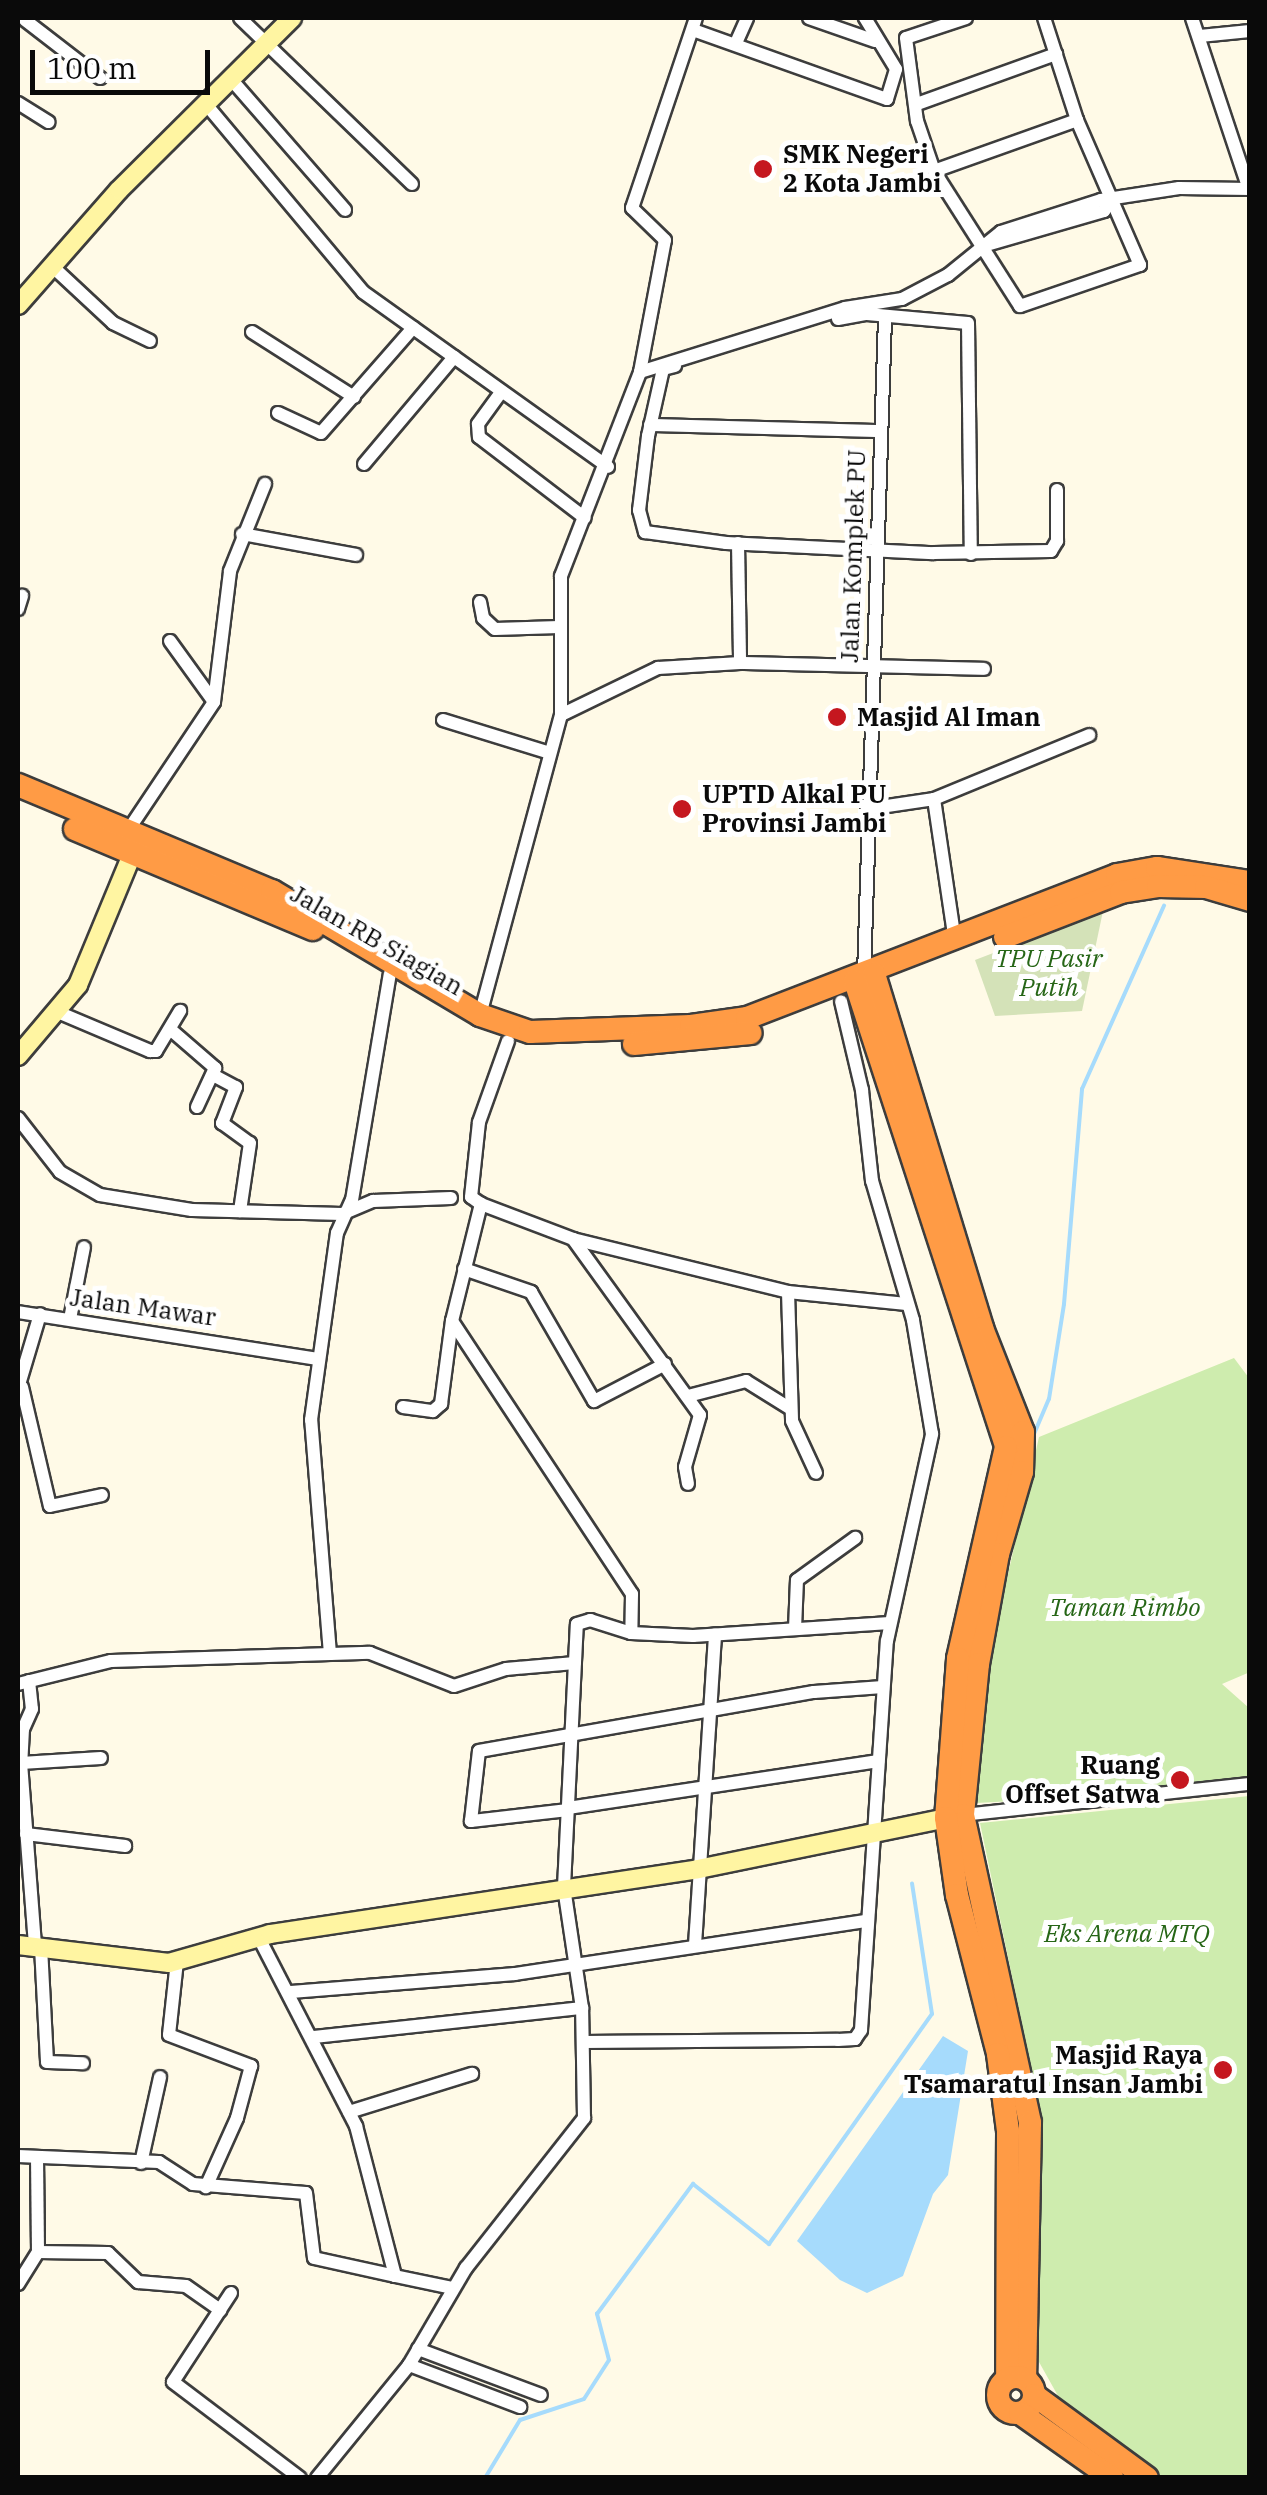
<!DOCTYPE html>
<html>
<head>
<meta charset="utf-8">
<style>
	body { margin:0 }
	#map { position:relative; width:1267px; height:2495px; overflow:hidden; background:#fffae7; font-family:"IBM Plex Serif",serif }
	div>[style] { position:absolute }
	[style*='--x'] { left:calc(var(--x)*1px); top:calc(var(--y)*1px); width:calc(var(--w)*1px); rotate:calc(var(--a)*1deg) }
	.green>* { inset:0; background:#ceecae }
	.cemetery>* { inset:0; background:#d4e2b8 }
	.water>* { inset:0; background:#a6dbfc }
	.stream>* { height:4px; margin:-2px; padding:0 2px; transform-origin:2px; border-radius:2px; background:#a6dbfc }
	.roads { filter:drop-shadow(2px 0 #3d3d3d) drop-shadow(-2px 0 #3d3d3d) drop-shadow(0 2px #3d3d3d) drop-shadow(0 -2px #3d3d3d) }
	.street>* { height:12px; margin:-6px; padding:0 6px; transform-origin:6px; border-radius:6px; background:#fff }
	.secondary>* { height:18px; margin:-9px; padding:0 9px; transform-origin:9px; border-radius:9px; background:#fff5a2 }
	.highway>* { height:22px; margin:-11px; padding:0 11px; transform-origin:11px; border-radius:11px; background:#ff9b45 }
	.highway>.ring { margin:-11px; padding:0; box-sizing:content-box; background:none; border:22px solid #ff9b45; border-radius:50% }
	.dots>* { width:28px; height:28px; translate:-50% -50%; box-sizing:border-box; border:5px solid #fff; border-radius:50% }
	span { translate:-50% -50%; white-space:nowrap; text-align:center; line-height:1.15; -webkit-text-stroke:10px #fff; paint-order:stroke }
	.poi-label { font-size:25px; color:#0a0a0a; font-weight:700 }
	.left { translate:0 -50%; text-align:left }
	.right { translate:-100% -50%; text-align:right }
	.street-label { font-size:25px; color:#0a0a0a }
	.park-label { font-size:25px; color:#266616; font-style:italic }
	.frame { position:absolute; inset:0; border:20px solid #0a0a0a; pointer-events:none }
	.scale { position:absolute; left:30px; top:50px; width:180px; height:45px; box-sizing:border-box; border:5px solid #0a0a0a; border-top:0; padding-left:12px; font-size:30px; line-height:35px; white-space:nowrap; color:#0a0a0a; -webkit-text-stroke:8px #fff; paint-order:stroke }
</style>
</head>
<body>
<div id="map">
	<div class="green">
		<div style="clip-path:polygon(1234px 1358px,1249px 1378px,1250px 1672px,1222px 1684px,1249px 1708px,1249px 1780px,1152px 1794px,976px 1803px,990px 1654px,1039px 1437px)"></div>
		<div style="clip-path:polygon(1249px 1796px,1249px 2477px,1154px 2477px,1062px 2403px,1039px 2362px,1039px 2106px,980px 1823px)"></div>
	</div>
	<div class="cemetery">
		<div style="clip-path:polygon(1103px 911px,1082px 1011px,995px 1016px,975px 960px)"></div>
	</div>
	<div class="water">
		<div style="clip-path:polygon(943px 2036px,968px 2051px,948px 2175px,933px 2194px,903px 2276px,867px 2293px,840px 2280px,797px 2241px)"></div>
	</div>
	<div class="stream">
		<div style="--x:1034;--y:1434;--w:38;--a:-67"></div>
		<div style="--x:1049;--y:1399;--w:96;--a:-81"></div>
		<div style="--x:1064;--y:1304;--w:216;--a:-85.2"></div>
		<div style="--x:1082;--y:1089;--w:201;--a:-65.9"></div>
		<div style="--x:485;--y:2478;--w:68;--a:-58.9"></div>
		<div style="--x:520;--y:2420;--w:67;--a:-18.2"></div>
		<div style="--x:584;--y:2399;--w:46;--a:-57.3"></div>
		<div style="--x:609;--y:2360;--w:48;--a:-104.6"></div>
		<div style="--x:597;--y:2314;--w:162;--a:-53.6"></div>
		<div style="--x:693;--y:2184;--w:97;--a:38.3"></div>
		<div style="--x:769;--y:2244;--w:282;--a:-54.7"></div>
		<div style="--x:932;--y:2014;--w:132;--a:-98.7"></div>
	</div>
	<div class="roads">
		<div class="street">
			<div style="--x:240;--y:18;--w:239;--a:44"></div>
			<div style="--x:809;--y:18;--w:70;--a:19.2"></div>
			<div style="--x:966;--y:18;--w:63;--a:161.6"></div>
			<div style="--x:906;--y:38;--w:84;--a:82.5"></div>
			<div style="--x:917;--y:121;--w:53;--a:71.2"></div>
			<div style="--x:934;--y:171;--w:160;--a:57.5"></div>
			<div style="--x:1020;--y:306;--w:127;--a:-18.9"></div>
			<div style="--x:1140;--y:265;--w:158;--a:-113.5"></div>
			<div style="--x:1077;--y:120;--w:107;--a:-107.9"></div>
			<div style="--x:1192;--y:18;--w:180;--a:71.6"></div>
			<div style="--x:25;--y:20;--w:95;--a:37.7"></div>
			<div style="--x:693;--y:30;--w:206;--a:19.6"></div>
			<div style="--x:887;--y:99;--w:31;--a:-73"></div>
			<div style="--x:896;--y:69;--w:60;--a:-121.3"></div>
			<div style="--x:1200;--y:36;--w:50;--a:-5.7"></div>
			<div style="--x:736;--y:43;--w:27;--a:-66"></div>
			<div style="--x:230;--y:78;--w:175;--a:48.9"></div>
			<div style="--x:18;--y:103;--w:36;--a:32"></div>
			<div style="--x:205;--y:103;--w:246;--a:50.1"></div>
			<div style="--x:363;--y:292;--w:301;--a:35.5"></div>
			<div style="--x:917;--y:104;--w:148;--a:-19.8"></div>
			<div style="--x:934;--y:171;--w:152;--a:-19.6"></div>
			<div style="--x:983;--y:246;--w:126;--a:-16.1"></div>
			<div style="--x:1104;--y:211;--w:14;--a:-56"></div>
			<div style="--x:53;--y:267;--w:82;--a:43"></div>
			<div style="--x:113;--y:323;--w:41;--a:25.9"></div>
			<div style="--x:838;--y:319;--w:29;--a:-10"></div>
			<div style="--x:867;--y:314;--w:101;--a:5.1"></div>
			<div style="--x:968;--y:323;--w:231;--a:89.3"></div>
			<div style="--x:252;--y:332;--w:121;--a:32.5"></div>
			<div style="--x:675;--y:366;--w:12;--a:166"></div>
			<div style="--x:663;--y:369;--w:69;--a:102.6"></div>
			<div style="--x:648;--y:436;--w:75;--a:96.9"></div>
			<div style="--x:639;--y:510;--w:23;--a:75"></div>
			<div style="--x:645;--y:532;--w:82;--a:7.7"></div>
			<div style="--x:726;--y:543;--w:208;--a:2.8"></div>
			<div style="--x:934;--y:553;--w:117;--a:-1"></div>
			<div style="--x:1051;--y:551;--w:12;--a:-59"></div>
			<div style="--x:1057;--y:541;--w:51;--a:-90"></div>
			<div style="--x:640;--y:372;--w:134;--a:-79.3"></div>
			<div style="--x:665;--y:240;--w:46;--a:-135.9"></div>
			<div style="--x:632;--y:208;--w:200;--a:-71.4"></div>
			<div style="--x:499;--y:395;--w:36;--a:126"></div>
			<div style="--x:478;--y:424;--w:13;--a:86"></div>
			<div style="--x:479;--y:437;--w:133;--a:37.4"></div>
			<div style="--x:278;--y:413;--w:47;--a:24.9"></div>
			<div style="--x:321;--y:433;--w:140;--a:-48.8"></div>
			<div style="--x:650;--y:425;--w:229;--a:1.5"></div>
			<div style="--x:364;--y:464;--w:140;--a:-49.9"></div>
			<div style="--x:242;--y:534;--w:116;--a:10.4"></div>
			<div style="--x:738;--y:543;--w:120;--a:89"></div>
			<div style="--x:480;--y:602;--w:16;--a:79"></div>
			<div style="--x:483;--y:618;--w:16;--a:43"></div>
			<div style="--x:495;--y:629;--w:64;--a:-1.8"></div>
			<div style="--x:18;--y:609;--w:14;--a:-73"></div>
			<div style="--x:170;--y:641;--w:75;--a:54.2"></div>
			<div style="--x:561;--y:715;--w:108;--a:-25.9"></div>
			<div style="--x:658;--y:668;--w:82;--a:-3.5"></div>
			<div style="--x:740;--y:663;--w:244;--a:1.4"></div>
			<div style="--x:443;--y:720;--w:112;--a:17.1"></div>
			<div style="--x:934;--y:799;--w:144;--a:81.6"></div>
			<div style="--x:867;--y:809;--w:68;--a:-8.5"></div>
			<div style="--x:934;--y:799;--w:168;--a:-22.4"></div>
			<div style="--x:127;--y:832;--w:156;--a:-56.2"></div>
			<div style="--x:214;--y:702;--w:132;--a:-83"></div>
			<div style="--x:230;--y:571;--w:94;--a:-68.1"></div>
			<div style="--x:864;--y:975;--w:659;--a:-88.17"></div>
			<div style="--x:60;--y:1013;--w:98;--a:22.9"></div>
			<div style="--x:150;--y:1051;--w:6;--a:0"></div>
			<div style="--x:156;--y:1051;--w:47;--a:-59"></div>
			<div style="--x:480;--y:1015;--w:311;--a:-74.9"></div>
			<div style="--x:561;--y:715;--w:139;--a:-90"></div>
			<div style="--x:561;--y:576;--w:219;--a:-68.8"></div>
			<div style="--x:640;--y:372;--w:215;--a:-17.3"></div>
			<div style="--x:845;--y:308;--w:58;--a:-9"></div>
			<div style="--x:902;--y:299;--w:52;--a:-27.6"></div>
			<div style="--x:948;--y:275;--w:68;--a:-39.1"></div>
			<div style="--x:1001;--y:232;--w:105;--a:-17.7"></div>
			<div style="--x:1101;--y:200;--w:79;--a:-8.7"></div>
			<div style="--x:1179;--y:188;--w:71;--a:0.8"></div>
			<div style="--x:170;--y:1029;--w:60;--a:40.9"></div>
			<div style="--x:215;--y:1068;--w:43;--a:114.8"></div>
			<div style="--x:213;--y:1075;--w:26;--a:28"></div>
			<div style="--x:236;--y:1087;--w:39;--a:111"></div>
			<div style="--x:222;--y:1123;--w:34;--a:36"></div>
			<div style="--x:250;--y:1143;--w:69;--a:98.4"></div>
			<div style="--x:18;--y:1118;--w:68;--a:52.1"></div>
			<div style="--x:60;--y:1172;--w:46;--a:29.9"></div>
			<div style="--x:100;--y:1195;--w:93;--a:9.3"></div>
			<div style="--x:192;--y:1210;--w:150;--a:1.5"></div>
			<div style="--x:342;--y:1214;--w:34;--a:-23"></div>
			<div style="--x:373;--y:1201;--w:78;--a:-2.2"></div>
			<div style="--x:481;--y:1204;--w:12;--a:-145"></div>
			<div style="--x:471;--y:1197;--w:75;--a:-83.9"></div>
			<div style="--x:479;--y:1122;--w:86;--a:-70.3"></div>
			<div style="--x:573;--y:1239;--w:217;--a:54.2"></div>
			<div style="--x:700;--y:1415;--w:54;--a:106.1"></div>
			<div style="--x:685;--y:1467;--w:17;--a:80"></div>
			<div style="--x:464;--y:1269;--w:71;--a:18.9"></div>
			<div style="--x:531;--y:1292;--w:126;--a:60"></div>
			<div style="--x:594;--y:1401;--w:80;--a:-27.5"></div>
			<div style="--x:788;--y:1292;--w:129;--a:88.2"></div>
			<div style="--x:792;--y:1421;--w:57;--a:65.2"></div>
			<div style="--x:18;--y:1312;--w:304;--a:8.9"></div>
			<div style="--x:70;--y:1319;--w:73;--a:-79"></div>
			<div style="--x:452;--y:1321;--w:327;--a:56.6"></div>
			<div style="--x:632;--y:1594;--w:39;--a:91"></div>
			<div style="--x:22;--y:1387;--w:122;--a:76.8"></div>
			<div style="--x:50;--y:1506;--w:53;--a:-11.9"></div>
			<div style="--x:18;--y:1388;--w:77;--a:-73.4"></div>
			<div style="--x:688;--y:1396;--w:60;--a:-14.5"></div>
			<div style="--x:746;--y:1381;--w:53;--a:31.9"></div>
			<div style="--x:403;--y:1407;--w:30;--a:8"></div>
			<div style="--x:433;--y:1411;--w:11;--a:-41"></div>
			<div style="--x:441;--y:1404;--w:84;--a:-82.5"></div>
			<div style="--x:452;--y:1321;--w:121;--a:-76.1"></div>
			<div style="--x:481;--y:1204;--w:98;--a:20.8"></div>
			<div style="--x:573;--y:1239;--w:221;--a:13.8"></div>
			<div style="--x:788;--y:1292;--w:119;--a:5.8"></div>
			<div style="--x:795;--y:1629;--w:49;--a:-87.7"></div>
			<div style="--x:797;--y:1580;--w:72;--a:-35.9"></div>
			<div style="--x:330;--y:1654;--w:235;--a:-94.6"></div>
			<div style="--x:311;--y:1420;--w:189;--a:-82.1"></div>
			<div style="--x:337;--y:1233;--w:36;--a:-66"></div>
			<div style="--x:352;--y:1200;--w:229;--a:-80.5"></div>
			<div style="--x:29;--y:1681;--w:28;--a:84"></div>
			<div style="--x:32;--y:1709;--w:22;--a:114"></div>
			<div style="--x:23;--y:1729;--w:34;--a:93"></div>
			<div style="--x:21;--y:1763;--w:185;--a:85.6"></div>
			<div style="--x:18;--y:1684;--w:96;--a:-13.9"></div>
			<div style="--x:111;--y:1661;--w:259;--a:-1.8"></div>
			<div style="--x:370;--y:1653;--w:90;--a:21.4"></div>
			<div style="--x:454;--y:1686;--w:55;--a:-18.1"></div>
			<div style="--x:506;--y:1669;--w:69;--a:-5"></div>
			<div style="--x:21;--y:1763;--w:80;--a:-3.6"></div>
			<div style="--x:568;--y:1808;--w:314;--a:-8.6"></div>
			<div style="--x:568;--y:1810;--w:98;--a:173.5"></div>
			<div style="--x:471;--y:1821;--w:70;--a:-83.5"></div>
			<div style="--x:479;--y:1751;--w:340;--a:-10"></div>
			<div style="--x:814;--y:1692;--w:69;--a:-4.1"></div>
			<div style="--x:963;--y:1815;--w:289;--a:-6.2"></div>
			<div style="--x:26;--y:1834;--w:100;--a:6.9"></div>
			<div style="--x:259;--y:1938;--w:212;--a:62.7"></div>
			<div style="--x:356;--y:2126;--w:155;--a:75.4"></div>
			<div style="--x:395;--y:2276;--w:58;--a:11.9"></div>
			<div style="--x:695;--y:1945;--w:311;--a:-86.3"></div>
			<div style="--x:41;--y:1947;--w:115;--a:87"></div>
			<div style="--x:47;--y:2062;--w:36;--a:2"></div>
			<div style="--x:177;--y:1961;--w:74;--a:96.2"></div>
			<div style="--x:169;--y:2035;--w:88;--a:20.7"></div>
			<div style="--x:251;--y:2066;--w:54;--a:105.1"></div>
			<div style="--x:237;--y:2118;--w:76;--a:114.2"></div>
			<div style="--x:291;--y:1992;--w:225;--a:-4.6"></div>
			<div style="--x:515;--y:1974;--w:355;--a:-8.6"></div>
			<div style="--x:314;--y:2037;--w:270;--a:-6.2"></div>
			<div style="--x:584;--y:2042;--w:254;--a:-0.5"></div>
			<div style="--x:838;--y:2040;--w:17;--a:-3"></div>
			<div style="--x:855;--y:2039;--w:11;--a:-56"></div>
			<div style="--x:861;--y:2030;--w:390;--a:-86.2"></div>
			<div style="--x:887;--y:1641;--w:212;--a:-77.7"></div>
			<div style="--x:932;--y:1434;--w:116;--a:-99.5"></div>
			<div style="--x:913;--y:1320;--w:145;--a:-106.4"></div>
			<div style="--x:872;--y:1181;--w:92;--a:-96.3"></div>
			<div style="--x:862;--y:1090;--w:91;--a:-103.3"></div>
			<div style="--x:349;--y:2112;--w:129;--a:-17.2"></div>
			<div style="--x:18;--y:2156;--w:141;--a:2.4"></div>
			<div style="--x:159;--y:2162;--w:40;--a:32.9"></div>
			<div style="--x:193;--y:2184;--w:113;--a:4.6"></div>
			<div style="--x:306;--y:2193;--w:65;--a:83"></div>
			<div style="--x:314;--y:2258;--w:83;--a:12.5"></div>
			<div style="--x:141;--y:2163;--w:88;--a:-77.5"></div>
			<div style="--x:38;--y:2252;--w:70;--a:0.8"></div>
			<div style="--x:108;--y:2253;--w:42;--a:44"></div>
			<div style="--x:138;--y:2282;--w:48;--a:4.8"></div>
			<div style="--x:186;--y:2286;--w:42;--a:35.2"></div>
			<div style="--x:18;--y:2284;--w:38;--a:-58"></div>
			<div style="--x:38;--y:2252;--w:93;--a:-90.6"></div>
			<div style="--x:231;--y:2293;--w:106;--a:123.1"></div>
			<div style="--x:173;--y:2382;--w:159;--a:37.1"></div>
			<div style="--x:418;--y:2349;--w:131;--a:20.5"></div>
			<div style="--x:409;--y:2365;--w:119;--a:20.7"></div>
			<div style="--x:317;--y:2478;--w:146;--a:-50.8"></div>
			<div style="--x:409;--y:2365;--w:113;--a:-59.6"></div>
			<div style="--x:466;--y:2268;--w:191;--a:-51.8"></div>
			<div style="--x:584;--y:2118;--w:110;--a:-91"></div>
			<div style="--x:582;--y:2008;--w:122;--a:-98.5"></div>
			<div style="--x:564;--y:1887;--w:263;--a:-87.2"></div>
			<div style="--x:577;--y:1624;--w:14;--a:-17"></div>
			<div style="--x:590;--y:1620;--w:43;--a:17.6"></div>
			<div style="--x:631;--y:1633;--w:62;--a:2.8"></div>
			<div style="--x:693;--y:1636;--w:197;--a:-3.8"></div>
		</div>
		<div class="secondary">
			<div style="--x:18;--y:305;--w:153;--a:-48.7"></div>
			<div style="--x:119;--y:190;--w:244;--a:-44.8"></div>
			<div style="--x:18;--y:1056;--w:93;--a:-49.8"></div>
			<div style="--x:78;--y:985;--w:144;--a:-67.5"></div>
			<div style="--x:18;--y:1945;--w:152;--a:6.8"></div>
			<div style="--x:169;--y:1963;--w:105;--a:-16"></div>
			<div style="--x:270;--y:1934;--w:433;--a:-8.6"></div>
			<div style="--x:698;--y:1869;--w:253;--a:-11.6"></div>
		</div>
		<div class="highway">
			<div style="--x:18;--y:785;--w:275;--a:22.7"></div>
			<div style="--x:272;--y:891;--w:242;--a:30.8"></div>
			<div style="--x:480;--y:1015;--w:53;--a:18.8"></div>
			<div style="--x:530;--y:1032;--w:161;--a:-2.1"></div>
			<div style="--x:691;--y:1026;--w:57;--a:-8.1"></div>
			<div style="--x:747;--y:1018;--w:397;--a:-21.1"></div>
			<div style="--x:1117;--y:875;--w:41;--a:-9.9"></div>
			<div style="--x:1157;--y:868;--w:94;--a:8.6"></div>
			<div style="--x:75;--y:829;--w:258;--a:22.8"></div>
			<div style="--x:1005;--y:937;--w:124;--a:-21.2"></div>
			<div style="--x:1121;--y:892;--w:37;--a:-9"></div>
			<div style="--x:1158;--y:886;--w:48;--a:1.2"></div>
			<div style="--x:1206;--y:887;--w:46;--a:16.5"></div>
			<div style="--x:874;--y:974;--w:370;--a:73"></div>
			<div style="--x:982;--y:1328;--w:112;--a:68.5"></div>
			<div style="--x:1023;--y:1432;--w:40;--a:91.4"></div>
			<div style="--x:1022;--y:1472;--w:85;--a:106.3"></div>
			<div style="--x:998;--y:1554;--w:112;--a:100.3"></div>
			<div style="--x:978;--y:1664;--w:152;--a:95.7"></div>
			<div style="--x:963;--y:1815;--w:315;--a:77.7"></div>
			<div style="--x:1030;--y:2123;--w:256;--a:91.1"></div>
			<div style="--x:855;--y:981;--w:490;--a:72"></div>
			<div style="--x:1006;--y:1447;--w:217;--a:102.8"></div>
			<div style="--x:958;--y:1659;--w:159;--a:94.3"></div>
			<div style="--x:946;--y:1818;--w:78;--a:81.9"></div>
			<div style="--x:957;--y:1895;--w:164;--a:75.5"></div>
			<div style="--x:998;--y:2054;--w:78;--a:82.6"></div>
			<div style="--x:1008;--y:2131;--w:248;--a:90.2"></div>
			<div style="--x:634;--y:1044;--w:117;--a:-5.4"></div>
			<div class="ring" style="left:998px;top:2377px;width:14px;height:14px"></div>
			<div style="--x:1034;--y:2395;--w:140;--a:36.3"></div>
			<div style="--x:1020;--y:2413;--w:113;--a:35.2"></div>
		</div>
	</div>
	<div class="dots">
		<div style="left:763px;top:169px;background:#c5171f"></div>
		<div style="left:837px;top:717px;background:#c5171f"></div>
		<div style="left:682px;top:809px;background:#c5171f"></div>
		<div style="left:1180px;top:1780px;background:#c5171f"></div>
		<div style="left:1223px;top:2070px;background:#c5171f"></div>
	</div>
	<div class="poi-label">
		<span class="left" style="left:783px;top:169px">SMK Negeri<br>2 Kota Jambi</span>
		<span class="left" style="left:857px;top:717px">Masjid Al Iman</span>
		<span class="left" style="left:702px;top:809px">UPTD Alkal PU<br>Provinsi Jambi</span>
		<span class="right" style="left:1160px;top:1780px">Ruang<br>Offset Satwa</span>
		<span class="right" style="left:1203px;top:2070px">Masjid Raya<br>Tsamaratul Insan Jambi</span>
	</div>
	<div class="street-label">
		<span style="left:853px;top:556px;rotate:-88deg">Jalan Komplek PU</span>
		<span style="left:377px;top:940px;rotate:30deg">Jalan RB Siagian</span>
		<span style="left:143px;top:1307px;rotate:8deg">Jalan Mawar</span>
	</div>
	<div class="park-label">
		<span style="left:1049px;top:973px">TPU Pasir<br>Putih</span>
		<span style="left:1125px;top:1607px">Taman Rimbo</span>
		<span style="left:1127px;top:1933px">Eks Arena MTQ</span>
	</div>
	<div class="frame"></div>
	<div class="scale">100 m</div>
</div>
</body>
</html>
